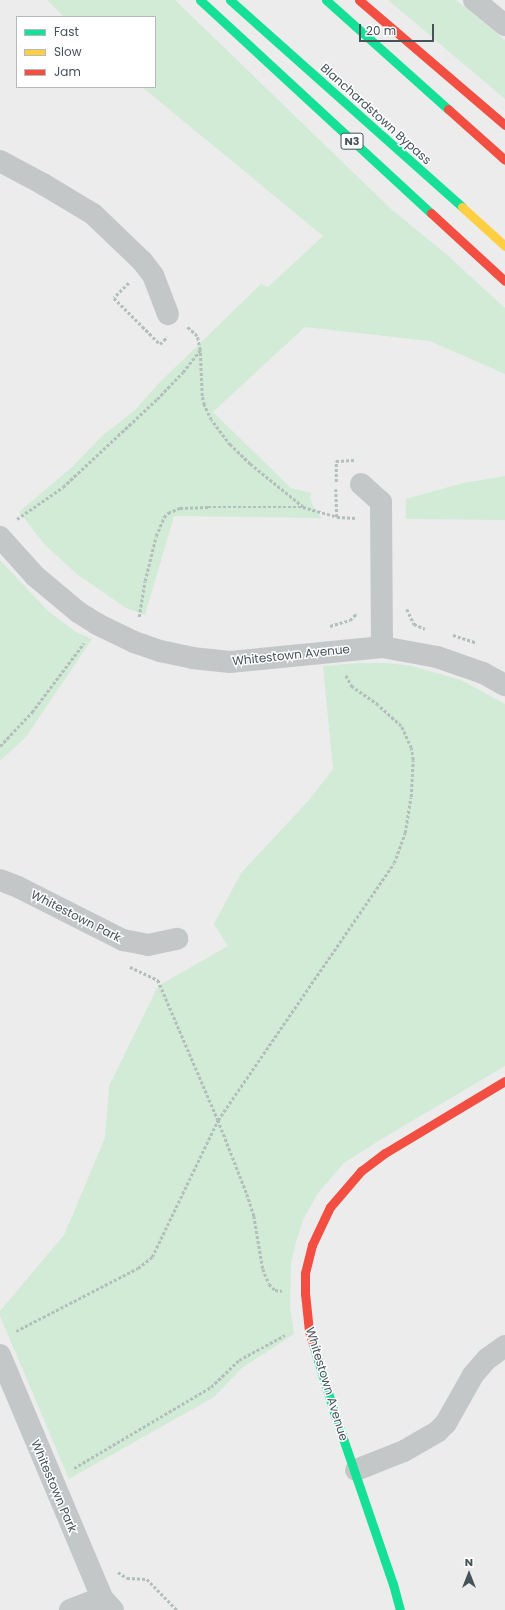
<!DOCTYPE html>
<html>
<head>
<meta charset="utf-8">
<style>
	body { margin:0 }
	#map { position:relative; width:505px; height:1610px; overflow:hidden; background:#edecec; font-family:Poppins,sans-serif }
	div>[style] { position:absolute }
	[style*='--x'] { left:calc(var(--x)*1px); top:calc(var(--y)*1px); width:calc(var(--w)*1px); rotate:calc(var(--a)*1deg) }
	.green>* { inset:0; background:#d1ebd7 }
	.path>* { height:2.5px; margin-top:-1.25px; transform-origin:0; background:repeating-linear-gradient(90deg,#b3bfba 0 3px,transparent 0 5px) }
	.street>* { height:22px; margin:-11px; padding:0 11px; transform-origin:11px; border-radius:11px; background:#c4c7c8 }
	.fast>* { height:9px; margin:-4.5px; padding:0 4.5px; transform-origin:4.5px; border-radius:4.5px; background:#16e098 }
	.slow>* { height:9px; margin:-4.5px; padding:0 4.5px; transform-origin:4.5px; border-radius:4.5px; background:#ffcf43 }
	.jam>* { height:9px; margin:-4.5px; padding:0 4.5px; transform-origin:4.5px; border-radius:4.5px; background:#f24e42 }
	span { translate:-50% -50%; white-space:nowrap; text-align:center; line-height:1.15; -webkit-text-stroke:3px #fff; paint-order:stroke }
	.shield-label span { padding:1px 3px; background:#fff; border:1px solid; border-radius:3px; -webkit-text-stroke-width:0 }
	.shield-label { font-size:11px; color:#455258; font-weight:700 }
	.street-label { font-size:12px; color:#455258 }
	.legend { position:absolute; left:16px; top:16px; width:140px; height:72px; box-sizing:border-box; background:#fff; border:1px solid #b5babc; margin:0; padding:5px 7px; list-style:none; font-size:12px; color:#455258 }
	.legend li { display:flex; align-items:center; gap:8px; height:20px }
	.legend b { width:20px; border:1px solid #b5babc }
	.north { position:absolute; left:449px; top:1554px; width:40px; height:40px; -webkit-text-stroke:3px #fff; paint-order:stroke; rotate:0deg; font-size:11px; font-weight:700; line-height:16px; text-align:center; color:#455258 }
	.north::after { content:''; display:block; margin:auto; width:14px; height:18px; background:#455258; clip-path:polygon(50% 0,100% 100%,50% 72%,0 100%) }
	.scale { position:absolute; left:359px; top:24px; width:75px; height:18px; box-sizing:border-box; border:2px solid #455258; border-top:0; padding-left:5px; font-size:12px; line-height:14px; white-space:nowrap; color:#455258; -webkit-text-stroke:3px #fff; paint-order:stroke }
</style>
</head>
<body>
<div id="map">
	<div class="green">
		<div style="clip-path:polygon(47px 0,175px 0,390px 208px,447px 255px,505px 308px,505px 374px,430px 341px,305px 327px,213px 412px,291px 488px,311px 493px,310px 498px,313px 507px,322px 518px,174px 516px,145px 615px,126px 608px,78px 575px,45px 545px,19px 512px,71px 468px,103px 435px,134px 411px,159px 383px,261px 284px,268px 287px,323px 236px,142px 87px,155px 87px,155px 17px,64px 17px)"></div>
		<div style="clip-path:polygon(388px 0,456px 0,505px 40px,505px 99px)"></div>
		<div style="clip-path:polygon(505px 476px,505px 520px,406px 519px,406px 499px,463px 483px)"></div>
		<div style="clip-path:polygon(0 560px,48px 611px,76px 632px,92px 639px,26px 737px,0 761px)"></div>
		<div style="clip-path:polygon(358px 663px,387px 663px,412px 666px,461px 680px,505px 704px,505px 1066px,380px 1140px,344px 1163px,318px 1193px,303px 1220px,296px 1242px,291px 1263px,290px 1307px,294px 1334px,242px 1368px,214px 1397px,69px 1479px,0 1316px,0 1311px,64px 1235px,105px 1138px,109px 1086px,158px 986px,228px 946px,214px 924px,241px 873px,309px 800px,333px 769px,323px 666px)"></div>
	</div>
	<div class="path">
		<div style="--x:129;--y:283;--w:21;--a:135"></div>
		<div style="--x:114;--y:298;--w:65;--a:45"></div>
		<div style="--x:160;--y:344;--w:10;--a:-45"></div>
		<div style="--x:336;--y:482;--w:21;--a:-90"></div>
		<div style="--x:336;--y:461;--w:18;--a:-3"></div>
		<div style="--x:336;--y:489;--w:28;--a:88"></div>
		<div style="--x:337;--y:517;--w:20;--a:3"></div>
		<div style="--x:303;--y:507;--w:35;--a:16"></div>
		<div style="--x:17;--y:519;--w:56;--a:-34.8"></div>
		<div style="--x:63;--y:487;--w:129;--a:-43.1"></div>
		<div style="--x:157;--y:399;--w:37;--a:-46"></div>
		<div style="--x:183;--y:372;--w:28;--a:-52"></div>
		<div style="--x:200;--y:350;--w:14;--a:-102"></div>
		<div style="--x:197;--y:336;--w:13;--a:-138"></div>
		<div style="--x:407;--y:609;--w:17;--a:65"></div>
		<div style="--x:414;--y:624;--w:12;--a:24"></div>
		<div style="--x:139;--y:617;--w:36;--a:-81"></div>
		<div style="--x:145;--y:581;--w:46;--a:-76.3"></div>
		<div style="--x:156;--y:536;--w:21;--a:-67"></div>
		<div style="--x:164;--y:517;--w:6;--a:-45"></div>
		<div style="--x:168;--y:513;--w:13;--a:-23"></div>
		<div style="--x:180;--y:508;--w:28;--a:-2"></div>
		<div style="--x:208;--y:507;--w:95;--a:0"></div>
		<div style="--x:303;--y:507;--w:68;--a:-140.9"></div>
		<div style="--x:250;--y:464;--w:28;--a:-136"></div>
		<div style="--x:230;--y:445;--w:31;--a:-127"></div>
		<div style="--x:211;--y:420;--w:17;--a:-115"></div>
		<div style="--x:204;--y:405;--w:9;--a:-103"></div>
		<div style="--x:202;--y:396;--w:46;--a:-92.5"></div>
		<div style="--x:330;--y:626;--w:21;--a:-17"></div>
		<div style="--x:350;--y:620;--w:10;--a:-45"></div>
		<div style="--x:453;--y:635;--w:25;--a:18"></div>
		<div style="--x:0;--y:746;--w:47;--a:-46.7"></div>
		<div style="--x:32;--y:712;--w:86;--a:-53"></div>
		<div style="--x:130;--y:967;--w:31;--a:25"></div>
		<div style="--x:158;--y:980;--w:152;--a:66.8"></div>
		<div style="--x:218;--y:1120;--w:79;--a:68.6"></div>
		<div style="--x:247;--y:1194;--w:23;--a:72"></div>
		<div style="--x:254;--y:1216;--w:54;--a:80.4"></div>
		<div style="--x:263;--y:1269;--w:16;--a:68"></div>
		<div style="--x:269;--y:1284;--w:8;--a:45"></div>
		<div style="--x:275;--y:1290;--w:7;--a:8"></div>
		<div style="--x:16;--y:1331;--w:137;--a:-27.3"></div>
		<div style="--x:138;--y:1268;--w:18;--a:-38"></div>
		<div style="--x:152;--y:1257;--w:152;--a:-64.3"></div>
		<div style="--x:218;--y:1120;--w:311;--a:-55.6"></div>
		<div style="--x:394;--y:863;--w:32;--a:-70"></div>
		<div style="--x:405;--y:833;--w:36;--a:-81"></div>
		<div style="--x:411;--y:797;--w:37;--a:-87"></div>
		<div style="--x:413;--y:760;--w:12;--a:-99"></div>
		<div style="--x:411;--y:748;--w:24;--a:-114"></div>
		<div style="--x:401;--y:726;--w:31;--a:-138"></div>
		<div style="--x:378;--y:705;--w:32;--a:-145"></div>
		<div style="--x:352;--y:687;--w:14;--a:-120"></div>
		<div style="--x:74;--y:1468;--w:159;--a:-30.6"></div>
		<div style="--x:211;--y:1387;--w:39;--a:-44"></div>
		<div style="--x:239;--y:1360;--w:52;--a:-28.5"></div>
		<div style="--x:118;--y:1572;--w:11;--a:34"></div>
		<div style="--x:127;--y:1578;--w:20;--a:3"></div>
		<div style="--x:147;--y:1579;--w:43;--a:45.9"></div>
	</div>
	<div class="street">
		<div style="--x:474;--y:0;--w:40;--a:39"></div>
		<div style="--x:0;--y:161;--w:49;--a:28.1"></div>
		<div style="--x:43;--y:184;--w:58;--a:31"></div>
		<div style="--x:93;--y:214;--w:68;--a:43.8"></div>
		<div style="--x:142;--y:261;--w:18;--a:52"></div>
		<div style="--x:153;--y:275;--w:42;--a:69"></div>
		<div style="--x:361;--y:484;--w:27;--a:42"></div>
		<div style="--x:381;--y:502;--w:145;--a:89.6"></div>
		<div style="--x:0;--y:537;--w:52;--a:48.1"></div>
		<div style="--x:35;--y:576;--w:56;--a:39.9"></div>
		<div style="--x:78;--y:612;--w:22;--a:32"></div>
		<div style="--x:97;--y:624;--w:41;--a:25.9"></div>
		<div style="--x:134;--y:642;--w:28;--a:19"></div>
		<div style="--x:160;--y:651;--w:33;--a:12"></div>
		<div style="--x:192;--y:658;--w:38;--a:6"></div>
		<div style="--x:230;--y:662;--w:153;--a:-5.6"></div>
		<div style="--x:382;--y:647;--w:56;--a:10.3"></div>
		<div style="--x:437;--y:657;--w:49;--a:19.2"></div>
		<div style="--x:483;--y:673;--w:25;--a:29"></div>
		<div style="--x:0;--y:880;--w:19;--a:21"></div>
		<div style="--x:18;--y:887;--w:118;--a:26.8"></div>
		<div style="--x:123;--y:940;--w:25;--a:11"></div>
		<div style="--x:148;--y:945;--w:30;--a:-12"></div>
		<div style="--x:0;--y:1355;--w:264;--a:67.2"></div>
		<div style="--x:356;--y:1470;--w:52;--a:-21.6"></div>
		<div style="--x:404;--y:1451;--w:39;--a:-30"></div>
		<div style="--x:438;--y:1431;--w:11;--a:-45"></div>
		<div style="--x:446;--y:1423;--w:55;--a:-60.6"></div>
		<div style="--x:473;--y:1375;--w:21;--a:-49"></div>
		<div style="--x:487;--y:1359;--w:22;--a:-36"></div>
		<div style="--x:70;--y:1610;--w:34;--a:-21"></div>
		<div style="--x:102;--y:1598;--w:16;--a:47"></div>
	</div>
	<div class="fast">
		<div style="--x:200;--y:0;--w:314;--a:42.7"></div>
		<div style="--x:230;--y:0;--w:311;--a:41.7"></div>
		<div style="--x:326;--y:0;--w:164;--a:41.8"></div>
		<div style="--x:313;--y:1344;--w:71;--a:72.8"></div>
		<div style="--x:334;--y:1412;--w:182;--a:71.1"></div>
		<div style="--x:393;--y:1584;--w:27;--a:75"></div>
	</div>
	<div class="slow">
		<div style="--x:462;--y:207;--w:58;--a:42.2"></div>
	</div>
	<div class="jam">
		<div style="--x:359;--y:0;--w:192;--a:40.6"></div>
		<div style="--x:448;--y:109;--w:76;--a:41.8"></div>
		<div style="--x:431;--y:213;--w:100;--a:42.6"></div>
		<div style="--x:313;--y:1344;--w:14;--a:-107"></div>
		<div style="--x:309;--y:1331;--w:37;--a:-96"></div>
		<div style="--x:305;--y:1294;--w:21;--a:-90"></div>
		<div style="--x:305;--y:1273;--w:29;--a:-76"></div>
		<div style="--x:312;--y:1245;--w:42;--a:-64.7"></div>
		<div style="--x:330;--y:1207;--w:48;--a:-49.3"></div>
		<div style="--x:361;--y:1171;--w:30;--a:-37"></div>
		<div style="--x:385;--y:1153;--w:140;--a:-31"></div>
	</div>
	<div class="shield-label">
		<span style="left:352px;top:141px">N3</span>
	</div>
	<div class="street-label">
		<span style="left:376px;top:114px;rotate:42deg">Blanchardstown Bypass</span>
		<span style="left:291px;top:655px;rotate:-6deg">Whitestown Avenue</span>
		<span style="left:76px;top:916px;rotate:27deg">Whitestown Park</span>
		<span style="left:327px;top:1384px;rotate:73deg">Whitestown Avenue</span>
		<span style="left:54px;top:1486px;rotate:67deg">Whitestown Park</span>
	</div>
	<ul class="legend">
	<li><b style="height:5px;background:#16e098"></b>Fast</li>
	<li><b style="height:5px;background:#ffcf43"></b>Slow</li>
	<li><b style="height:5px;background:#f24e42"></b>Jam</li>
	</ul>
	<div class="north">N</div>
	<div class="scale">20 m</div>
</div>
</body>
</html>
